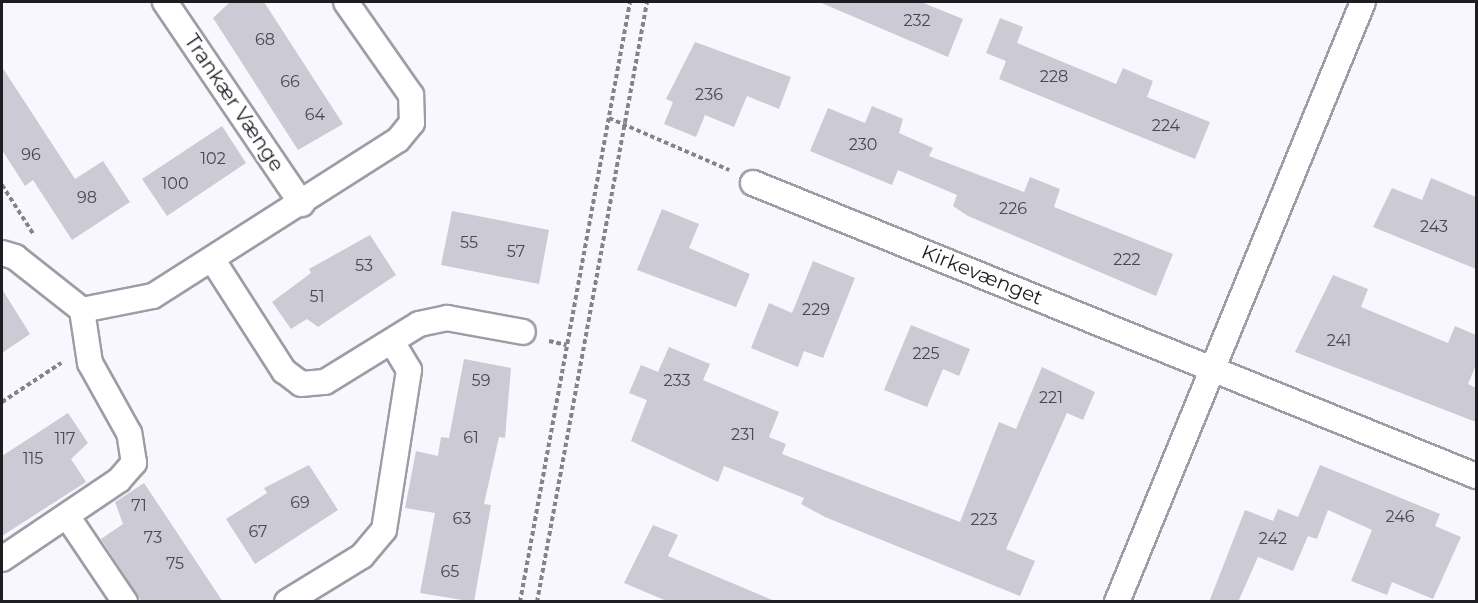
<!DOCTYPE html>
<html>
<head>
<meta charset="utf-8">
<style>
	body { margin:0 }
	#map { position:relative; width:1478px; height:603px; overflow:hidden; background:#f8f7fe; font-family:Montserrat,sans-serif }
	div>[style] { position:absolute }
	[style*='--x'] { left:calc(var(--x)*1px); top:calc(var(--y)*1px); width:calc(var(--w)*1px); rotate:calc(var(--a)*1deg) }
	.building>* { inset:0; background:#cccad5 }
	.path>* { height:4px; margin-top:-2px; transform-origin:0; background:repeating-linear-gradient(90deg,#848388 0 4.5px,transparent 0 7.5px) }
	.roads { filter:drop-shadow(2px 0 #9f9ca8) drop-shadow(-2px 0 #9f9ca8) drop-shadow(0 2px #9f9ca8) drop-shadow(0 -2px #9f9ca8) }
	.street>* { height:24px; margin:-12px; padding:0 12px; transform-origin:12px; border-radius:12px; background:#fff }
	span { translate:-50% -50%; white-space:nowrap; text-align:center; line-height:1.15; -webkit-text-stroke:4.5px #fff; paint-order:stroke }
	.number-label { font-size:16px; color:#4a484e }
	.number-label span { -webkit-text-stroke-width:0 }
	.street-label { font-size:20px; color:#1e1d21 }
	.frame { position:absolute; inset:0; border:3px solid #1e1d21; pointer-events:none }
</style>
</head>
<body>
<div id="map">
	<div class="building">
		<div style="clip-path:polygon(230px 2px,264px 2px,343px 124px,298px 150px,213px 18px)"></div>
		<div style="clip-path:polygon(819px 2px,921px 2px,963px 19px,948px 57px)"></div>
		<div style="clip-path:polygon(1000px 18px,1023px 27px,1017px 43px,1116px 84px,1123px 68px,1153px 81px,1147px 97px,1210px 122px,1195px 159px,999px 79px,1006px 61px,986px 53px)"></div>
		<div style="clip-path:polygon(695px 42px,791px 77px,779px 109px,747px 96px,734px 127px,705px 115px,696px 137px,664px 124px,673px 102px,666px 99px)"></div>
		<div style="clip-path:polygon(2px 67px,75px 179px,103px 161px,130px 202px,72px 240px,33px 180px,25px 186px,2px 150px)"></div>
		<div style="clip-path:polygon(872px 106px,903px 119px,899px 133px,933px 148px,929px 156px,1024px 192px,1030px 177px,1060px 189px,1054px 207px,1173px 254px,1156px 296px,968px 216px,953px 206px,957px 195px,898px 170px,892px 185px,810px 151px,828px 108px,865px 123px)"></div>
		<div style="clip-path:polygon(222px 126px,246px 163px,167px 216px,142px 179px)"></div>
		<div style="clip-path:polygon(1431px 178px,1476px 197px,1476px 269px,1373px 227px,1392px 188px,1422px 200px)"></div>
		<div style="clip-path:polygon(662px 209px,699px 224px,689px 248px,750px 274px,736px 307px,637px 270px)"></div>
		<div style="clip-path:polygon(452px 211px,549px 230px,539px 284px,441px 265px)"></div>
		<div style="clip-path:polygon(370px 235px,396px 275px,318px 327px,307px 319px,291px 329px,272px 302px,311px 273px,309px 269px)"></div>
		<div style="clip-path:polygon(813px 261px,855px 278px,823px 358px,804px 351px,798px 367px,751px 348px,769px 303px,792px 313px)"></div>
		<div style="clip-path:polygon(1333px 275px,1368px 289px,1361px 307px,1448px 343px,1455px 326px,1476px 335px,1476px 365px,1468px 384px,1476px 388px,1476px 422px,1295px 352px)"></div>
		<div style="clip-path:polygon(2px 289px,30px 334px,2px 353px)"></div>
		<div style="clip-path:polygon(911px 325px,970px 349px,959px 376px,943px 369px,927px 407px,884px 390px)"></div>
		<div style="clip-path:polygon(669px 347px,710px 364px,703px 380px,779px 412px,769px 437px,786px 444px,782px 454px,960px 522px,999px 422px,1016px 429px,1042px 367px,1095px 392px,1083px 420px,1067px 413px,1006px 549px,1035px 561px,1020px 596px,825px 517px,801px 504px,804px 498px,724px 466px,718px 482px,631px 441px,647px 400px,629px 393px,641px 365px,658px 372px)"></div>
		<div style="clip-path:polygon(464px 359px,511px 368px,505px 438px,499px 437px,484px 504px,491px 505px,474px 602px,420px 593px,435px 513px,405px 508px,416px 451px,438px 456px,441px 437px,449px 438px)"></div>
		<div style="clip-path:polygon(68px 413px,88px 443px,71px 459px,86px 482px,2px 536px,2px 456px)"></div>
		<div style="clip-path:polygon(309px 465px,338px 510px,255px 564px,226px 519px,267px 493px,264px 488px)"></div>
		<div style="clip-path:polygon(1320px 465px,1440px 514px,1435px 526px,1461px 537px,1433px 599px,1392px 582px,1387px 595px,1351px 581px,1372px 530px,1328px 510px,1317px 539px,1308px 536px,1293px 571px,1258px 557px,1238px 602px,1209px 602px,1245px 510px,1273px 521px,1278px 509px,1298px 517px)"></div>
		<div style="clip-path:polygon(144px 483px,172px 525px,223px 602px,142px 602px,101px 539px,123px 524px,115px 502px)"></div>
		<div style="clip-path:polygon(653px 525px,678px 535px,668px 556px,777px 602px,669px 602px,624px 583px)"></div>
	</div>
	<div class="path">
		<div style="--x:609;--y:118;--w:131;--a:23.4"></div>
		<div style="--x:2;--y:185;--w:59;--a:57.4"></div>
		<div style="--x:549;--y:341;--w:18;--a:13"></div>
		<div style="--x:2;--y:402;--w:71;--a:-33.5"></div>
		<div style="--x:520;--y:602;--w:610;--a:-79.61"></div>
		<div style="--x:537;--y:602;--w:610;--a:-79.61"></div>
	</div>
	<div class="roads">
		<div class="street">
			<div style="--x:165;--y:2;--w:244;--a:55.9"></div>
			<div style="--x:753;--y:183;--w:780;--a:22.06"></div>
			<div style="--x:2;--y:253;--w:14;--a:17"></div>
			<div style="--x:15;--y:257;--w:85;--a:38.3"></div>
			<div style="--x:82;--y:310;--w:72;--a:-11.2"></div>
			<div style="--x:153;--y:296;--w:290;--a:-32.5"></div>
			<div style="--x:398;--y:140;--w:22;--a:-51"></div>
			<div style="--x:412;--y:123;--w:28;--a:-92"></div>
			<div style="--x:411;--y:95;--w:113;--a:-125"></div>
			<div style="--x:214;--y:262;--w:130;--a:57.3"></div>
			<div style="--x:284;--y:371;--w:21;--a:37"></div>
			<div style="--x:301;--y:384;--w:24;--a:-5"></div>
			<div style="--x:325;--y:382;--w:110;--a:-31.7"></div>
			<div style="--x:419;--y:324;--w:29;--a:-12"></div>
			<div style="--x:447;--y:318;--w:77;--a:10.4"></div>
			<div style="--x:67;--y:516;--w:104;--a:56"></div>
			<div style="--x:2;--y:559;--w:141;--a:-34"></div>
			<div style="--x:119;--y:480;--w:23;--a:-49"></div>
			<div style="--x:134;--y:463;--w:30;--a:-99"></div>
			<div style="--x:129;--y:433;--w:80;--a:-119.1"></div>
			<div style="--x:90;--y:363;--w:54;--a:-98.6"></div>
			<div style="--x:287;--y:602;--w:88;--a:-31.5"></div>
			<div style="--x:362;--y:556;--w:34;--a:-50"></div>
			<div style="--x:384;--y:530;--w:162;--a:-81.1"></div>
			<div style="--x:409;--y:370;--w:33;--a:-121"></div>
			<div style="--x:1117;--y:602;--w:648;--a:-67.71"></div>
		</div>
	</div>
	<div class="number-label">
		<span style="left:917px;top:21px">232</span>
		<span style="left:265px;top:40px">68</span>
		<span style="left:1054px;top:77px">228</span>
		<span style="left:290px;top:82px">66</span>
		<span style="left:709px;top:95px">236</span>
		<span style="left:315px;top:115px">64</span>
		<span style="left:1166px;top:126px">224</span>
		<span style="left:863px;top:145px">230</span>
		<span style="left:31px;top:155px">96</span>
		<span style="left:213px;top:159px">102</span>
		<span style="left:175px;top:184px">100</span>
		<span style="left:87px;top:198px">98</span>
		<span style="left:1013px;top:209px">226</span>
		<span style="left:1434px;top:227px">243</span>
		<span style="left:469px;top:243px">55</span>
		<span style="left:516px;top:252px">57</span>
		<span style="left:1127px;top:260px">222</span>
		<span style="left:364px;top:266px">53</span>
		<span style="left:317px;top:297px">51</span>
		<span style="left:816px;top:310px">229</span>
		<span style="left:1339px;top:341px">241</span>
		<span style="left:926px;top:354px">225</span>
		<span style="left:481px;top:381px">59</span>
		<span style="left:677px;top:381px">233</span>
		<span style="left:1051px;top:398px">221</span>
		<span style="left:743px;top:435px">231</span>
		<span style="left:471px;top:438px">61</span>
		<span style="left:65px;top:439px">117</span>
		<span style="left:33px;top:459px">115</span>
		<span style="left:300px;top:503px">69</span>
		<span style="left:139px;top:506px">71</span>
		<span style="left:1400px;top:517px">246</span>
		<span style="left:462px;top:519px">63</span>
		<span style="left:984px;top:520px">223</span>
		<span style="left:258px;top:532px">67</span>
		<span style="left:153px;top:538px">73</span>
		<span style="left:1273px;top:539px">242</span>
		<span style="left:175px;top:564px">75</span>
		<span style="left:450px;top:572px">65</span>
	</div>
	<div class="street-label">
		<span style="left:234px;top:103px;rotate:56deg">Trankær Vænge</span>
		<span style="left:982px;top:275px;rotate:22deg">Kirkevænget</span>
	</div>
	<div class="frame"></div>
</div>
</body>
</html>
